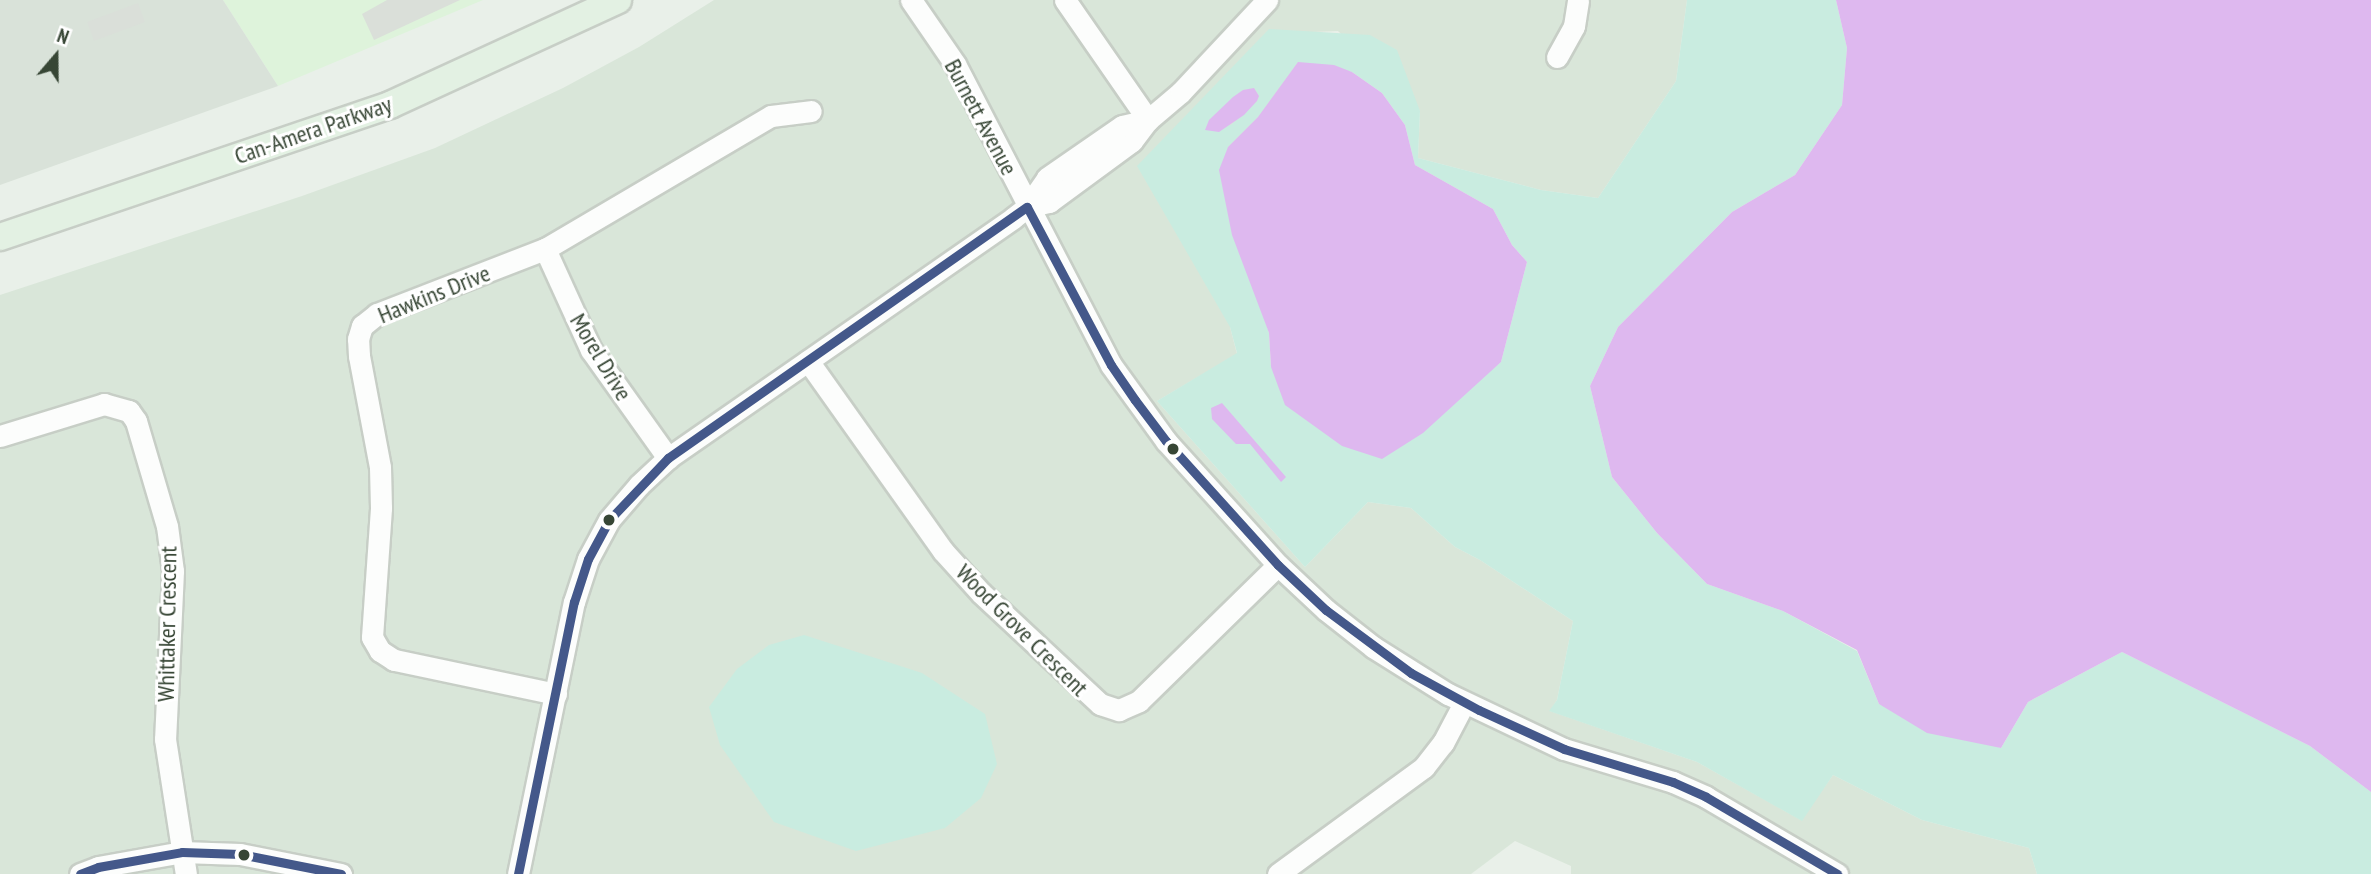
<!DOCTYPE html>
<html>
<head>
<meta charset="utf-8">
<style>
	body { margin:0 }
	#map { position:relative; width:2371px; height:874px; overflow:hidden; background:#e9f0e9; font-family:"PT Sans Narrow",sans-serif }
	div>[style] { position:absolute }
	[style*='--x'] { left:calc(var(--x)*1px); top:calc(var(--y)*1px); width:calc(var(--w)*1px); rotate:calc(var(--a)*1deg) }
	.residential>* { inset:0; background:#d9e6d9 }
	.commercial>* { inset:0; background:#def3db }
	.industrial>* { inset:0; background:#d9e2d9 }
	.green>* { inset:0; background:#c9ece0 }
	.parking>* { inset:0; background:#dadfd9 }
	.water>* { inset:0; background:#deb8ef }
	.roads { filter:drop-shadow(2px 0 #c7cec6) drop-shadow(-2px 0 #c7cec6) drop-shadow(0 2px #c7cec6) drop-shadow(0 -2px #c7cec6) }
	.minor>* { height:21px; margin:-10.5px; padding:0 10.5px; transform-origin:10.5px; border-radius:10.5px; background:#fcfdfc }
	.major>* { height:26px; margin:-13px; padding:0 13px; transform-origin:13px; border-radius:13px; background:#e3f1e3 }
	.bus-1>* { height:9px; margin:-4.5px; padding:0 4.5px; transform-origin:4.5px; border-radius:4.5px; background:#44588a }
	.dots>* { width:19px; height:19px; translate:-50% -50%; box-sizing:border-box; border:4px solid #fff; border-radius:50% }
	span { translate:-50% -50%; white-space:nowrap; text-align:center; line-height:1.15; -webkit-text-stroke:6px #fff; paint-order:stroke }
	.street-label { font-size:24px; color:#374635 }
	.north { position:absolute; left:21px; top:21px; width:70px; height:70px; -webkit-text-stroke:5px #fff; paint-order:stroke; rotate:20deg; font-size:19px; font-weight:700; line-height:28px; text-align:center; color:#374635 }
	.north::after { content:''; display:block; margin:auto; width:24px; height:32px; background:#374635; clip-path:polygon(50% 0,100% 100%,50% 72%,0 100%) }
</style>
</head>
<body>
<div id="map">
	<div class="residential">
		<div style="clip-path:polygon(714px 0,1687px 0,1676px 81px,1598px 198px,1541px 190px,1418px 158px,1420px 111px,1338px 31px,1313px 32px,1230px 327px,1237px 354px,1157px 401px,1305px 567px,1368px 502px,1411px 508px,1455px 547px,1480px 560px,1573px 621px,1557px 700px,1550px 711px,1697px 762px,1801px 820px,1833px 775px,1922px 820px,2029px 848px,2037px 874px,1571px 874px,1571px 866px,1515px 841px,1471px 874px,0 874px,0 295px,302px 196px,435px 148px,563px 88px,639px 47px)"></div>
	</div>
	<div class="commercial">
		<div style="clip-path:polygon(223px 0,483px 0,278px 86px)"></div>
	</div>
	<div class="industrial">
		<div style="clip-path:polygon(0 0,223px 0,278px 86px,0 185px)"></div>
	</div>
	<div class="green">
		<div style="clip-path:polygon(evenodd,1687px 0,1836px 0,1847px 48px,1842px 105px,1795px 175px,1732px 212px,1618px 327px,1590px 386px,1612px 477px,1657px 533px,1707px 584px,1783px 611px,1857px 651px,1879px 704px,2001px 748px,2028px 702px,2122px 652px,2310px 746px,2371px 792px,2371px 874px,2037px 874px,2029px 848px,1922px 820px,1833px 775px,1802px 821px,1697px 762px,1549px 711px,1557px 700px,1573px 621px,1480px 560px,1455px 547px,1411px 508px,1368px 502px,1305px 567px,1157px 401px,1237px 353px,1230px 327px,1137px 166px,1269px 29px,1370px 35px,1397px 50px,1420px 111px,1418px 158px,1541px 190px,1598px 198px,1676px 81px,1687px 0,1298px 62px,1352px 72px,1382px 93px,1405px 125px,1415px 165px,1493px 209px,1512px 245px,1527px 262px,1501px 362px,1465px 391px,1271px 367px,1269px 333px,1254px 286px,1228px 147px,1258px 117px,1298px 62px,1687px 0,1254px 88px,1259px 96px,1257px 101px,1231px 125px,1209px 120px,1243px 90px,1254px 88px)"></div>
		<div style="clip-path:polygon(804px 635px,922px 673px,985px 714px,997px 764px,981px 798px,945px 828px,856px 851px,774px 822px,720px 745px,709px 707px,737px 669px,769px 645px)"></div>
	</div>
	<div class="parking">
		<div style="clip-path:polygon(387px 0,460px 0,374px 40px,362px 14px)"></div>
		<div style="clip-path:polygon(138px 3px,145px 22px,94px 41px,87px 22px)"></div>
	</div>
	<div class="water">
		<div style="clip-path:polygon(1836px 0,2371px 0,2371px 792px,2310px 746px,2122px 652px,2028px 702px,2001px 748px,1927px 733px,1879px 704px,1857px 650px,1783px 611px,1707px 584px,1657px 533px,1612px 477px,1590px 386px,1618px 327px,1732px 212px,1795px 175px,1842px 105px,1847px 48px)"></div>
		<div style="clip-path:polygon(1298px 62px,1334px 65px,1352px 72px,1382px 93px,1405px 125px,1415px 165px,1493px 209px,1512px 245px,1527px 262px,1501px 362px,1423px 433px,1382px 459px,1342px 446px,1285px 405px,1271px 367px,1269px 333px,1232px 235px,1219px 170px,1228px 147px,1258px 117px)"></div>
		<div style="clip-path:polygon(1254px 88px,1259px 96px,1257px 101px,1244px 115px,1219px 132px,1205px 130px,1209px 120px,1233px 97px,1243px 90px)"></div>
		<div style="clip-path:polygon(1222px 403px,1286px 477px,1281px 482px,1250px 444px,1236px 444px,1212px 419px,1211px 408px)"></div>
	</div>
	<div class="roads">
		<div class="minor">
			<div style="--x:911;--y:0;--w:78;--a:55.5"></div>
			<div style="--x:955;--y:64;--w:339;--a:62.6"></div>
			<div style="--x:1111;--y:365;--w:94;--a:54.1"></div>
			<div style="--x:1166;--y:441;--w:167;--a:47.9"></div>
			<div style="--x:1278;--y:565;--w:66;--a:43.2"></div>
			<div style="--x:1326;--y:610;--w:60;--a:38.2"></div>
			<div style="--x:1373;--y:647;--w:89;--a:32.1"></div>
			<div style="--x:1448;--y:694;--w:128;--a:25.4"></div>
			<div style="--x:1564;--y:749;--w:114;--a:16.8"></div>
			<div style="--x:1673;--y:782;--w:36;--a:24"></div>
			<div style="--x:1706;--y:797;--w:152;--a:30.4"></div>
			<div style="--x:1065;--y:0;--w:146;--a:55.3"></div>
			<div style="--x:1557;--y:57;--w:35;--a:-61"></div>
			<div style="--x:1574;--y:26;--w:26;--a:-81"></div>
			<div style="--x:1027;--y:207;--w:23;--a:-13"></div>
			<div style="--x:1049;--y:202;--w:103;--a:-36.3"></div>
			<div style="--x:1132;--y:141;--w:26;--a:-53"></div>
			<div style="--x:1148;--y:120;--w:43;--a:-40.3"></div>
			<div style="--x:1181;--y:92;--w:126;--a:-46.9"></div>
			<div style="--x:545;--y:249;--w:111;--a:65.5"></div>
			<div style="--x:591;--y:350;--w:133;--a:54.5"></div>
			<div style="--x:808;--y:361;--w:233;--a:54.6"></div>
			<div style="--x:943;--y:551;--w:57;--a:47.9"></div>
			<div style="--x:981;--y:593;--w:163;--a:43"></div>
			<div style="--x:1100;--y:704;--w:20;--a:18"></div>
			<div style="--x:1119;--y:710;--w:22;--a:-24"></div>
			<div style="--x:1139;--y:701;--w:194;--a:-44.4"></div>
			<div style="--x:0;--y:436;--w:109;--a:-17.1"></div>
			<div style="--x:104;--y:404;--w:26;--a:16"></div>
			<div style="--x:129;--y:411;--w:12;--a:55"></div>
			<div style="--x:136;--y:421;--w:109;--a:73.6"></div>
			<div style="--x:167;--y:526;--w:45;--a:82.4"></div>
			<div style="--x:173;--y:571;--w:168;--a:92.7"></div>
			<div style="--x:165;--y:739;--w:137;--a:81.2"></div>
			<div style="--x:556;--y:694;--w:166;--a:-168.1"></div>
			<div style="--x:394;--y:660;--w:17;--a:-147"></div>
			<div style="--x:380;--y:651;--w:16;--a:-120"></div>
			<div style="--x:372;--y:637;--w:129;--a:-86"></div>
			<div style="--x:381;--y:508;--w:41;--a:-91.4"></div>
			<div style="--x:380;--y:467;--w:113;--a:-100.7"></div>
			<div style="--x:359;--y:356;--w:17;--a:-93"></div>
			<div style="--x:358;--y:339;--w:14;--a:-73"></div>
			<div style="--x:362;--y:326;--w:19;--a:-39"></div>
			<div style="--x:377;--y:314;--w:180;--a:-21.2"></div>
			<div style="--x:545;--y:249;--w:262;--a:-30.5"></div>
			<div style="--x:771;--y:116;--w:40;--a:-7.1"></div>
			<div style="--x:80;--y:874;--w:19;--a:-21"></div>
			<div style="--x:98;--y:867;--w:85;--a:-10.1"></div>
			<div style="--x:182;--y:852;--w:58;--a:2"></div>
			<div style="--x:240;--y:854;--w:103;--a:11.2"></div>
			<div style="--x:518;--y:874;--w:278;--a:-78.4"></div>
			<div style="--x:574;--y:602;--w:45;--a:-72"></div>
			<div style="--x:588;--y:559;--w:44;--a:-61.7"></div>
			<div style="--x:609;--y:520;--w:46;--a:-49.4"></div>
			<div style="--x:639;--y:485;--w:40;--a:-43"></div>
			<div style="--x:668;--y:458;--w:420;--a:-34.8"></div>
			<div style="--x:1013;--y:218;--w:18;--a:-38"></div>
			<div style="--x:1027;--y:207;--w:35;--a:-55"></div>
			<div style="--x:1047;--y:178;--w:91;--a:-34.7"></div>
			<div style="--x:1122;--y:126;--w:27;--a:-13"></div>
			<div style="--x:1278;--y:874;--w:181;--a:-36.2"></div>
			<div style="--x:1424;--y:767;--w:31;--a:-52"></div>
			<div style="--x:1443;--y:743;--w:45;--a:-62.3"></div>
		</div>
		<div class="major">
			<div style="--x:0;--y:237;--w:412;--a:-18.7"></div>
			<div style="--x:390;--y:105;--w:251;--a:-24.7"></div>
		</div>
	</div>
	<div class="bus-1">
		<div style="--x:80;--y:874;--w:19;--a:-21"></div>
		<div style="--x:98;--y:867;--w:85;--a:-10.1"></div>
		<div style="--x:182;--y:852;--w:58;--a:2"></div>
		<div style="--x:240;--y:854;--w:103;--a:11.2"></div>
		<div style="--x:518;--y:874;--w:278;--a:-78.4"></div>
		<div style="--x:574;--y:602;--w:45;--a:-72"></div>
		<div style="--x:588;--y:559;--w:44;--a:-61.7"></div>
		<div style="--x:609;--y:520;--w:86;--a:-46.4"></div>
		<div style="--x:668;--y:458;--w:438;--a:-35"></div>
		<div style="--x:1027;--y:207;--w:179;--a:62"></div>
		<div style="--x:1111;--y:365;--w:42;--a:55.6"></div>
		<div style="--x:1135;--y:400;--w:51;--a:52.9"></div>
		<div style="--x:1166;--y:441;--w:167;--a:47.9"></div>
		<div style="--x:1278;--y:565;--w:66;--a:43.2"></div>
		<div style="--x:1326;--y:610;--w:106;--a:36.5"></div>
		<div style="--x:1411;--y:673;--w:77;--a:28.6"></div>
		<div style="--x:1479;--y:710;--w:94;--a:24.6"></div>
		<div style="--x:1564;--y:749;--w:114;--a:16.8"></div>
		<div style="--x:1673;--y:782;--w:36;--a:24"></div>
		<div style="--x:1706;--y:797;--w:152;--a:30.4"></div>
	</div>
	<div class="dots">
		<div style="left:1173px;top:449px;background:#374635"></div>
		<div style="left:609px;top:520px;background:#374635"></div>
		<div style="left:244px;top:855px;background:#374635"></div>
	</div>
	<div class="street-label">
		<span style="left:981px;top:117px;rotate:62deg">Burnett Avenue</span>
		<span style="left:313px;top:130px;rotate:-19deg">Can-Amera Parkway</span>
		<span style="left:434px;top:294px;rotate:-22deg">Hawkins Drive</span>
		<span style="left:601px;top:357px;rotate:59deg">Morel Drive</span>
		<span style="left:167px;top:624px;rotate:-89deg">Whittaker Crescent</span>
		<span style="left:1022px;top:630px;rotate:45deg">Wood Grove Crescent</span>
	</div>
	<div class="north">N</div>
</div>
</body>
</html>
